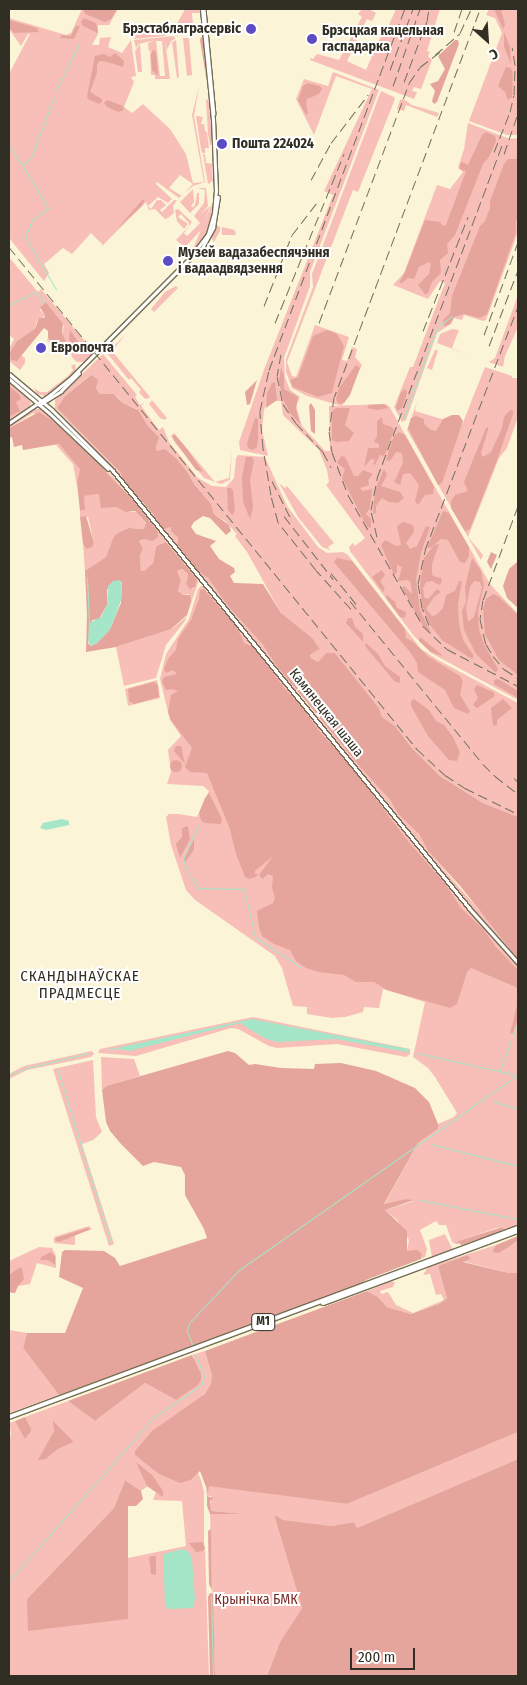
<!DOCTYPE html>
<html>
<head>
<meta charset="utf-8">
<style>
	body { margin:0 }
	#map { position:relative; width:527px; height:1685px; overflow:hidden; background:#fbf4d7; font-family:"Fira Sans Condensed",sans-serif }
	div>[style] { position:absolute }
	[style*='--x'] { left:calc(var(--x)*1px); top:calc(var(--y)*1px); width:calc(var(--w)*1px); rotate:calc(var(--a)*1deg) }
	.green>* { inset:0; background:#f7bfb7 }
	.forest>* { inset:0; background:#e5a59c }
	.round { border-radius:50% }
	.water>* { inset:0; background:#a5e6c9 }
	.stream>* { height:1px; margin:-0.5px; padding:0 0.5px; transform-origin:0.5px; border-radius:0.5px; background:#a5e6c9 }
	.roads { filter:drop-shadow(1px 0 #746e54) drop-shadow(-1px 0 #746e54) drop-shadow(0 1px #746e54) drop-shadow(0 -1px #746e54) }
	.secondary>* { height:2.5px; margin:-1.25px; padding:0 1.25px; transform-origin:1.25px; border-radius:1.25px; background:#fff }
	.primary>* { height:3px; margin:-1.5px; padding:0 1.5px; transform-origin:1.5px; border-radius:1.5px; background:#fff }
	.trunk>* { height:4px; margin:-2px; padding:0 2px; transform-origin:2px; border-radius:2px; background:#fff }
	.rail>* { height:1px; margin-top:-0.5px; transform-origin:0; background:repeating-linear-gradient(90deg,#73705f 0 10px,transparent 0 15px) }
	.dots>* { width:14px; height:14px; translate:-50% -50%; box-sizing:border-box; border:2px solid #fff; border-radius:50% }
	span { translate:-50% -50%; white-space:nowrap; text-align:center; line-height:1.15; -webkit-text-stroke:4px #fff; paint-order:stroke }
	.shield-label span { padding:1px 4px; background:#fff; border:1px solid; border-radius:4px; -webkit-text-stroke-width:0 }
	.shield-label { font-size:12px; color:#312f24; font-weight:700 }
	.poi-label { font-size:14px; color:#312f24; font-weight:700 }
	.right { translate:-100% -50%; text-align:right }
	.left { translate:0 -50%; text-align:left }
	.street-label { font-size:14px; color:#312f24 }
	.park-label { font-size:14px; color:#792c27 }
	.neighbourhood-label { font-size:15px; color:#312f24; letter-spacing:1px }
	.frame { position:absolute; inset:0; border:10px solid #312f24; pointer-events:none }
	.north { position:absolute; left:462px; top:15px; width:50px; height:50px; -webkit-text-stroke:4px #fff; paint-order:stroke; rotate:154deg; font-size:14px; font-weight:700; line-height:20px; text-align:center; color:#312f24 }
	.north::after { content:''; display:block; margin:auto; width:18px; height:22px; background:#312f24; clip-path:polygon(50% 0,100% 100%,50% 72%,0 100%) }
	.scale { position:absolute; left:350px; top:1648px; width:65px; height:22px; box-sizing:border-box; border:2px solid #312f24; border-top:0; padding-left:6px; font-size:15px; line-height:18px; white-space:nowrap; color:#312f24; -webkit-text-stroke:4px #fff; paint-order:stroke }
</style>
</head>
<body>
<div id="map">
	<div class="green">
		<div style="clip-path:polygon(evenodd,82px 9px,118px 9px,109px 25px,98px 25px,98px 34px,92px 45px,99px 45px,100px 38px,111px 37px,108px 47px,122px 53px,131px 40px,136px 76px,131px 77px,134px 82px,124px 107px,132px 113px,143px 104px,170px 129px,186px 154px,193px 183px,204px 182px,192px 115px,199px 87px,194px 116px,205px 182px,193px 186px,179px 198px,157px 182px,156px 184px,172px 199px,168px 203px,158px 197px,148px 206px,151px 209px,157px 200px,161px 200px,166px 205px,160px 210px,162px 212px,174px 200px,177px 200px,173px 206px,174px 213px,168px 218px,165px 219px,155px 209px,149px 210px,146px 202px,102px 246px,102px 244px,91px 233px,72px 254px,63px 248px,44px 264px,49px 273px,44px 281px,9px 238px,9px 74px,30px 34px,28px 34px,21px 46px,9px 29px,9px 18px,66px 35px,71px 33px,82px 9px,180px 175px,193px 184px,182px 196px,169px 188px,180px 175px)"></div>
		<div style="clip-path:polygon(185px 9px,200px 9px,200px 13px,192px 13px,193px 26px,178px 30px,178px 37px,177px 36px,175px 28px,178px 27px,178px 22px)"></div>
		<div style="clip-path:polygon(362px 9px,369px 9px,376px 13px,372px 21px,367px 19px,347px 61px,366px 70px,385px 27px,388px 27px,396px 9px,440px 9px,427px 51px,430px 52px,428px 56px,432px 60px,421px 89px,414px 87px,412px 91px,417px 92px,414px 99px,310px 60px,310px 58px,313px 59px,317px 54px,339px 60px,362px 17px,358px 14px)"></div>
		<div style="clip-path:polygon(489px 9px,518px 9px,518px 135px,507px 135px,469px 121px,502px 33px,495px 18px,486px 15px)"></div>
		<div style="clip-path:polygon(173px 28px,174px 32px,164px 36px,134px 39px,135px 32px)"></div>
		<div style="clip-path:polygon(evenodd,174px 36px,175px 39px,171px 41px,167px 50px,165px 40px,170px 79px,155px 79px,155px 75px,151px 75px,150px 54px,151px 50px,149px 52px,148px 43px,156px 40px,139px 44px,136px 48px,134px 40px,174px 36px,156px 41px,162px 41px,165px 76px,160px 76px,156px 41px)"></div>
		<div style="clip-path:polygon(183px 38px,189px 38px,192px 75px,187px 76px)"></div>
		<div style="clip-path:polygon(176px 40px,179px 77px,177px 78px,172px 42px)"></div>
		<div style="clip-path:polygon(140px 44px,142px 72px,138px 72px,135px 51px)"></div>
		<div style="clip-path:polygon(333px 72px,379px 90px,310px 272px,310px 286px,284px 358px,285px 377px,290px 390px,300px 397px,296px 406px,302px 426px,325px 451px,330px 451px,329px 406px,385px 404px,389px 406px,490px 584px,518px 614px,518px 700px,431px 653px,414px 636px,350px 551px,349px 547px,353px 543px,355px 546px,365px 538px,326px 485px,329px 482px,327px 470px,319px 450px,283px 415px,281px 401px,268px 401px,264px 410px,262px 430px,268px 456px,240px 450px,239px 442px,265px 367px,333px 195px,324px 191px,372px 89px,336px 76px,314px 135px,296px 99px,304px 79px,328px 86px)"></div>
		<div style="clip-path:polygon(381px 91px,394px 97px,395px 99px,358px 192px,353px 190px,287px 362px,292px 376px,296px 377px,315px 325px,349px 337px,342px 360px,347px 361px,352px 347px,357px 349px,355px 357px,362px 365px,342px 406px,307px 396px,292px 388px,286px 372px,286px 359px,313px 287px,312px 274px)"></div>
		<div style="clip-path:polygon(209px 99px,211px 101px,213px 145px,210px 145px,208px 134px,206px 100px)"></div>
		<div style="clip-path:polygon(403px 99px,412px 105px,439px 113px,437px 117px,406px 105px,404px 111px,397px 109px,400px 100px)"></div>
		<div style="clip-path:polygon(196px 116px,203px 117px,201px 124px,204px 124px,205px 131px,207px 132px,209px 148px,205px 148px,205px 153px,202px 153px,201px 149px)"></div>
		<div style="clip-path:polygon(468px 123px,510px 139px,518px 138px,518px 215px,516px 222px,518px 232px,486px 320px,483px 321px,464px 315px,462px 320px,454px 318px,451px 324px,437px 333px,406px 420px,402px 422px,394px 407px,410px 367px,413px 367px,445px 283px,440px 281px,428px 299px,393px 285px,404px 273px,437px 185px,450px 189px,463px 172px,458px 168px,464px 149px)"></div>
		<div style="clip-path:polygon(203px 154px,205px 154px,206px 163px,214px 164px,215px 186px,211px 165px,213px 181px,208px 184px)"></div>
		<div style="clip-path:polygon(197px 188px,206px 188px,208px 206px,200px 215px,210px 206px,202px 229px,185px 247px,176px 240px,189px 226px,189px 223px,181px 214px,178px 217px,188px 224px,184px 229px,177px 221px,175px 210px,178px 209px,192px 222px,184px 233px,187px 236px,200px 223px,194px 216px,204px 203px,205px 190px)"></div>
		<div style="clip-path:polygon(193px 189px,194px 202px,191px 206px,193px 207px,195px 205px,197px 193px,199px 193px,199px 204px,190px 213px,180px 202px)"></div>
		<div style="clip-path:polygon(211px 206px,214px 208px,207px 234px,190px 256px)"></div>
		<div style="clip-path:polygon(216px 225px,220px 227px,220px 231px,214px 242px,211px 237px)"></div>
		<div style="clip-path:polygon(222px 227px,235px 230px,236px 235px,222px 235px)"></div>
		<div style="clip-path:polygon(9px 257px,38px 292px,41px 289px,94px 352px,83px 362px,77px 362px,72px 357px,71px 352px,65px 347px,62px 351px,47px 341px,48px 338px,49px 341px,57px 341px,62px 335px,64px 326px,46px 302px,42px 305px,40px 310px,45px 316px,37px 321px,35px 329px,17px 361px,21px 355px,25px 358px,25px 363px,20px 370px,9px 361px,9px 349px,14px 339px,9px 335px)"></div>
		<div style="clip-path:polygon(176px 286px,178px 288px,154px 312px,151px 309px,165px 292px)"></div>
		<div style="clip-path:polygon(518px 295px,518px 327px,505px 356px,503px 367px,489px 362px,495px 358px)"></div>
		<div style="clip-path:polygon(452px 329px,459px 330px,452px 348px,470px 355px,437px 343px,440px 334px)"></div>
		<div style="clip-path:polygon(126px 334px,112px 351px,150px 397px,147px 399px,144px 398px,139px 392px,141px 390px,131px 378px,129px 380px,107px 353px)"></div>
		<div style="clip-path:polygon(435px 350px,438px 350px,432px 370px,427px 368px)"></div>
		<div style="clip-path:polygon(103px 354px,137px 395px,135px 397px,140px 405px,144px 403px,141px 406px,159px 430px,163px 427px,169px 442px,198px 478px,212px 486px,226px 487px,234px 478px,236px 458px,238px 455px,265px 457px,287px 506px,318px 547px,327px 553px,343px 552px,348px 555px,421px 649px,438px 660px,518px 703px,518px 817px,483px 803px,440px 776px,411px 747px,395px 726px,382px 717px,379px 708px,335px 653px,326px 653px,318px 662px,311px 658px,310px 655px,320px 649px,316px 643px,281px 613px,247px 552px,235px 536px,237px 534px,225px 521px,214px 514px,211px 504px,194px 484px,188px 473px,176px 458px,166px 450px,157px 451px,156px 447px,158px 436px,148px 426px,137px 409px,123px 403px,117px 396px,100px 394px,89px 376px,65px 396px,59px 404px,58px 409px,120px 472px,127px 486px,153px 514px,162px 528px,165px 529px,171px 527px,171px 531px,178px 538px,177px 542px,191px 562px,208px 578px,227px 605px,263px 645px,302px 698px,390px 800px,398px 814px,419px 834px,428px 851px,510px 946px,518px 961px,472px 908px,116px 472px,55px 408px,55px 400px)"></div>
		<div style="clip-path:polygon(75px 364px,76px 371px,62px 385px,45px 396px,37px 394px,34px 388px,40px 392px,47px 392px,68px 376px,73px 370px,71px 366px)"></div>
		<div style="clip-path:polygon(485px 367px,512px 376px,512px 378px,518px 378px,518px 417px,507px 448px,499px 458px,468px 537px,483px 555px,481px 560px,407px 430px,417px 402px,415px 411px,462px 425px)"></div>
		<div style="clip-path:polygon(9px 382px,27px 397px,31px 403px,29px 408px,9px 421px)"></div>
		<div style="clip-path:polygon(152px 400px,167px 418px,164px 420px,160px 418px,149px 404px)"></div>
		<div style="clip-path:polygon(34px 409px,42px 409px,117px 480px,199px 580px,185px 621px,166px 645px,156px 678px,124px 686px,116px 647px,173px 628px,186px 617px,189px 594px,183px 595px,178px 591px,181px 580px,177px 571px,182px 569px,188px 574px,186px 582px,193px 589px,197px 579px,166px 542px,156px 546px,153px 563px,144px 571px,141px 571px,140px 556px,143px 548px,139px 541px,144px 539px,155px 540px,158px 535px,156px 530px,134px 501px,99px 463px,53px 421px,33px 413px,9px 428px,9px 426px)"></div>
		<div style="clip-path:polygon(174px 433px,215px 482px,229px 478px,232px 450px,230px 480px,221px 484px,204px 478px,175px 443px,171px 436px)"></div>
		<div style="clip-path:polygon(59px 444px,79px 466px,81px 472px,77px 486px,73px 464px,56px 445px)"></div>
		<div style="clip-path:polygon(279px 483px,285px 488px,287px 486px,334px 543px,328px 547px,330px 550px,322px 547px,298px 517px)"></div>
		<div style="clip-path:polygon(99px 494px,111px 507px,116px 507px,129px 512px,136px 512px,147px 525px,144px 529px,134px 528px,113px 538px,106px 557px,85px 572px,83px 544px,89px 549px,94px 543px,88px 517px,80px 517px,80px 511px,85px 510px,83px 496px)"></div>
		<div style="clip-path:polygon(202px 585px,468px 909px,518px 966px,518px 1226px,505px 1230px,502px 1227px,496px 1228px,457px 1242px,458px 1245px,452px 1242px,446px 1225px,439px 1225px,436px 1221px,420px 1230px,427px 1249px,425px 1257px,421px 1259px,422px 1256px,407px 1251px,409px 1240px,397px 1220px,385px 1210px,414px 1201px,406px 1199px,384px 1205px,418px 1143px,438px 1129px,438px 1124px,454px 1117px,457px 1113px,435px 1077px,428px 1068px,413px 1057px,425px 1002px,383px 989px,379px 1008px,364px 1007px,363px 1012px,345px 1017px,332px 1018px,307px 1014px,307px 1007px,293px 1006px,282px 968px,275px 956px,195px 900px,186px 890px,171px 845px,166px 817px,169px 814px,179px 814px,197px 817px,209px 791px,203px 786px,167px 784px,171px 772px,168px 750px,181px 736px,170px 720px,160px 679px,166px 654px,189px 619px,198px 589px)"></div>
		<div style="clip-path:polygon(157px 680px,160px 698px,128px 706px,125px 689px)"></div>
		<div style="clip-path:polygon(253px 1017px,410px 1049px,410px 1054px,406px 1057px,337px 1044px,277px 1048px,269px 1046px,238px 1029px,231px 1028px,136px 1056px,98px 1053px,100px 1049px)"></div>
		<div style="clip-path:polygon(92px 1051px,94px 1054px,91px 1057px,27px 1070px,9px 1079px,9px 1074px,24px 1066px)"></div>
		<div style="clip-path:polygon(101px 1057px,134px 1059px,140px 1076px,106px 1086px,102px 1090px)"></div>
		<div style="clip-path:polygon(93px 1060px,96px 1117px,102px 1132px,93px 1140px,82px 1144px,114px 1244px,109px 1246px,53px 1069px)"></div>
		<div style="clip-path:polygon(89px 1226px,92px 1229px,75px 1235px,75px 1245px,54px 1243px,54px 1237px)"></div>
		<div style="clip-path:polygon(445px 1234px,453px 1250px,432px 1257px,429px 1240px)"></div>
		<div style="clip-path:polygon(518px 1240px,518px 1273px,509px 1273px,462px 1261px,438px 1266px,447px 1298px,439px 1304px,411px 1314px,387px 1307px,378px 1297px,367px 1291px,390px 1281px,395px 1282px,393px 1287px,380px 1291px,381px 1294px,388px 1292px,396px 1305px,413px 1313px,444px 1300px,441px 1294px,436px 1295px,430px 1274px,423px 1275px,428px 1267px,496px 1245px,492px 1252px,500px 1251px)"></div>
		<div style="clip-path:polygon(39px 1247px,52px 1248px,56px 1256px,56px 1268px,37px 1263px,30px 1284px,18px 1286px,15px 1293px,9px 1292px,9px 1261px)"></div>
		<div style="clip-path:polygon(9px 1330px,27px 1333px,23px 1348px,59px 1395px,9px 1413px)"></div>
		<div style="clip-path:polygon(evenodd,205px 1351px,212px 1376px,212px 1384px,205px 1394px,135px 1451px,135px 1455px,146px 1462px,191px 1480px,198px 1473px,201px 1480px,204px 1492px,204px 1544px,190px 1543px,203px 1551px,205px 1548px,209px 1676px,9px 1676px,9px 1440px,11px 1434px,9px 1423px,15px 1421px,25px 1438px,32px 1430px,25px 1417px,68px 1401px,95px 1421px,145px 1383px,176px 1400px,194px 1357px,192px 1355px,205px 1351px,59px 1428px,74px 1442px,58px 1449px,46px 1459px,50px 1439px,54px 1431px,59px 1428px,205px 1351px,125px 1480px,141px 1491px,148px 1486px,156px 1492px,153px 1500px,182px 1501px,186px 1546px,128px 1558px,127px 1619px,27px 1599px,114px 1508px,125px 1480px)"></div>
		<div style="clip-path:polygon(518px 1432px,518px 1459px,357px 1528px,354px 1522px,332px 1526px,284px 1520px,274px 1515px,302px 1608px,280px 1642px,267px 1676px,215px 1676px,210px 1514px,244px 1514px,210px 1511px,211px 1496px,207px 1496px,206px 1491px,208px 1485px,347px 1504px)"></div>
	</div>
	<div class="forest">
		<div style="clip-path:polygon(83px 9px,117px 9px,111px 19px,105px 22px,85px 14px)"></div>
		<div style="clip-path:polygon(494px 9px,501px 9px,505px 25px,503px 29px)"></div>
		<div style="clip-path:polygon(84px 18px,96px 23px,98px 33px,83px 26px,81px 22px)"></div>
		<div style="clip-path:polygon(9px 20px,37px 28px,39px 32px,14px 33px,9px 28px)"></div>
		<div style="clip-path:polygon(76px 26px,80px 26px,74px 39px,60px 38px,62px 35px,71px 36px)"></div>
		<div style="clip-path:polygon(170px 30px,171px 32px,164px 35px,149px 35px,151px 31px)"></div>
		<div style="clip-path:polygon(504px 32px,510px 47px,511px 64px,504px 47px)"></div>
		<div style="clip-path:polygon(201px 37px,203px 39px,207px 83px,200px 40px)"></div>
		<div style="clip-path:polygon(455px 40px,458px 40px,459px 44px,437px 102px,434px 104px,432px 101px,435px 91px,430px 84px,438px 81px,445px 69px,438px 56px)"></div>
		<div style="clip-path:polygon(153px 50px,156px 52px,158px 76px,152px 70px,151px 55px)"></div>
		<div style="clip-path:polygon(115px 53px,124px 61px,123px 67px,107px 62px,100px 61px,97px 64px,97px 73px,90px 92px,102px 99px,102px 102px,99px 104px,88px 99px,87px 96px,95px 56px,104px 54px,110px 57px)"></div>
		<div style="clip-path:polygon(506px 67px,511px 68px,513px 74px,512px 97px,508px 100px,505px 92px,498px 86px)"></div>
		<div style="clip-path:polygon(308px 83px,320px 86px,322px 89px,319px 94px,307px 99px,306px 104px,308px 113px,306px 115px,298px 100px,303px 86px)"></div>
		<div style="clip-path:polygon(107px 100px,123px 106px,124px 110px,118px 112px,107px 107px,104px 103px)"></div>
		<div style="clip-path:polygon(486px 132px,495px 136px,496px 141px,489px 157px,483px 164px,455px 235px,447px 244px,448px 253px,440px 260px,441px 273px,432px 282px,428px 293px,425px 294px,418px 285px,429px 274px,431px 264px,429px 262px,419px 267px,414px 279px,408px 278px,402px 283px,399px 283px,405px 272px,425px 220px,440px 222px,443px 226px,446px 225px,466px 171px,460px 169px,460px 164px,462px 162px,468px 165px,482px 135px)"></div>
		<div style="clip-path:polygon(508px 159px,518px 159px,518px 210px,515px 235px,487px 314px,480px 318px,464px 314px,454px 317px,450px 324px,444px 326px,443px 320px,450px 313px,452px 296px,480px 226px,485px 221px,490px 208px,490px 201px,504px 164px)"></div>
		<div style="clip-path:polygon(145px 199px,142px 206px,117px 229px,142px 200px)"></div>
		<div style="clip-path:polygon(46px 302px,63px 324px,62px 333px,67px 344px,65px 346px,59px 341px,51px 343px,48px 338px,48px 331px,44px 328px,17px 361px,11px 360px,10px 353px,17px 341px,35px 329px,39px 318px,44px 318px,45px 316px,40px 307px)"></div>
		<div style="clip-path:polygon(70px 330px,81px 346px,79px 351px,69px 340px)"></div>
		<div style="clip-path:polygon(327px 330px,337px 334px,344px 346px,332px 393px,318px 397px,293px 387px,290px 380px,298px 377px,313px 336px)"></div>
		<div style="clip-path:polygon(356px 365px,360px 368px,350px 395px,344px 403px,339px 404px,336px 400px,339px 388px)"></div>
		<div style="clip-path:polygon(281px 368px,284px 376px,284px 389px,298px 397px,296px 409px,300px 424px,290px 413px,283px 399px,279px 382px)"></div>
		<div style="clip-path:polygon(91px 375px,98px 380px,96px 388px,100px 394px,114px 394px,123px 403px,138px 410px,148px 426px,159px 437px,156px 447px,157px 451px,165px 449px,176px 458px,188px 473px,194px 484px,211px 504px,214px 514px,229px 525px,231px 531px,226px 535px,210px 518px,203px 516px,194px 522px,191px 527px,196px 534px,216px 541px,210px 546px,219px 559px,234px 568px,235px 572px,230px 576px,234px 583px,263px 584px,281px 613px,313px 639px,320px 649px,310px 655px,311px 658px,318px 662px,326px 653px,335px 653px,379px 708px,382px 717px,395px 726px,411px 747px,440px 776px,483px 803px,518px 817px,518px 959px,461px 887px,428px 851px,419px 834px,398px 814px,390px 800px,362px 769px,276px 665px,263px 645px,227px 605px,208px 578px,197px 570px,177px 544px,178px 538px,171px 531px,171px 527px,165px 529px,162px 528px,153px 514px,123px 480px,120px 472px,58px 409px,58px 406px,65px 396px)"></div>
		<div style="clip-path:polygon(257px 380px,250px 404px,247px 405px,245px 392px)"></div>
		<div style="clip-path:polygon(275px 382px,277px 400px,266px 408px,267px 393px,272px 383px)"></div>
		<div style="clip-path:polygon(9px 386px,19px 394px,21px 399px,16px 402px,20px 411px,9px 417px)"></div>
		<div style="clip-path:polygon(406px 389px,407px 393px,402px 408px,397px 411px,396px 407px,401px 392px)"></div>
		<div style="clip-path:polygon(311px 403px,315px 410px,315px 434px,311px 431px,309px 406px)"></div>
		<div style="clip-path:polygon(384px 404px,388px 408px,377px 410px,367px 408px,369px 405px)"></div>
		<div style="clip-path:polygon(336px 408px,350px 408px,345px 425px,354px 433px,349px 441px,336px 442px,332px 440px,332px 421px,333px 410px)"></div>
		<div style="clip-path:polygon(510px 410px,513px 411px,513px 414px,497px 460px,470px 529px,465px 531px,451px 508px,451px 501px,455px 495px,468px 491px,464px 482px,486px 428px,488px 427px,488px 430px,481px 453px,483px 457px,491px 452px,502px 428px,504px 417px)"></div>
		<div style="clip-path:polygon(evenodd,39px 412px,53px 421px,96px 461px,134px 501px,158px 532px,158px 537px,153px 541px,144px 539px,139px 541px,143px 548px,140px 556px,141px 571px,144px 571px,153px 563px,156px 546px,166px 542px,197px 579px,195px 587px,190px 589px,186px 584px,188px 574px,182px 569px,177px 571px,181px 580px,178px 591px,183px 595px,190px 595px,191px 601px,187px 615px,171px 629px,116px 647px,86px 652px,87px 615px,85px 571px,106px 557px,113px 538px,118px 533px,129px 528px,144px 529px,146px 523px,135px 511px,126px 512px,116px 507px,101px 508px,99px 494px,84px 496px,85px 510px,80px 511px,77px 483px,80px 469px,59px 444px,23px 450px,22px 445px,14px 447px,12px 437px,9px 438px,9px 428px,39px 412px,122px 582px,121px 603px,110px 629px,97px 643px,91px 646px,88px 643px,92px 620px,99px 619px,107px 605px,107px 589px,122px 582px)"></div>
		<div style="clip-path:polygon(452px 415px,459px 415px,463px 421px,442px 483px,438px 485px,408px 428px,411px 418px,416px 416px,424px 419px,424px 424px,431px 430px,436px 431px,443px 419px)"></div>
		<div style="clip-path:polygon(382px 417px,383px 424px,392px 427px,394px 430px,386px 452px,384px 456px,380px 455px,375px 465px,373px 464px,375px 460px,371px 459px,364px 467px,368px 448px,379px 448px,379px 444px,374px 442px,377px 436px,377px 421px)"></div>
		<div style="clip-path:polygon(255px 418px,258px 419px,258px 438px,257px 447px,253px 450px,248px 448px,247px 443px)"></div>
		<div style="clip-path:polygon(399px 432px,405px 435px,434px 487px,433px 494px,425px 495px,418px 505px,415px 501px,419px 485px,410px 473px,403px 474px,400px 485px,394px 482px,403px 463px,402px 453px,396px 452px,390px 461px,386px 460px,394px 436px)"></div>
		<div style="clip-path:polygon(175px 435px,187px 449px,203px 472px,196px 470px,188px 459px,173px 438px,173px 435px)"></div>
		<div style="clip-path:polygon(341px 456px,345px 457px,354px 476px,358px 476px,363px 470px,373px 474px,368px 480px,369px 485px,360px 488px,363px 491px,372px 489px,370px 508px,366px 514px,371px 519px,371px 528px,367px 527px,342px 478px,345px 469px,337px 463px)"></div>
		<div style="clip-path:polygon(246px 457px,252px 457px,254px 461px,250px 480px,253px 507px,250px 519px,243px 502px,242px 477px)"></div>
		<div style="clip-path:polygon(384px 469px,387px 475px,381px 486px,400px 492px,404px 498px,398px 503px,389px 502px,382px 498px,376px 506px,376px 513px,373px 514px,375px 490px)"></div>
		<div style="clip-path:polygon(227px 488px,231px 488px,233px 491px,235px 511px,232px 515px,228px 510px)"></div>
		<div style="clip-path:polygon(443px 511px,449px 513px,469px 547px,469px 556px,465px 563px,460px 562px,448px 540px,441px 539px,430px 548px,427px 548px)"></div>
		<div style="clip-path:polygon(86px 516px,94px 543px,92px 547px,87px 549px,83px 544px,80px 517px)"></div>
		<div style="clip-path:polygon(403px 522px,411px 524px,414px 528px,414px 532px,406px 543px,410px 549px,417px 546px,426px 526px,430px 527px,421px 553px,416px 579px,420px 610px,432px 635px,423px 626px,402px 588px,404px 586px,412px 594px,411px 583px,408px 580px,398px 581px,402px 567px,397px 565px,397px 573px,394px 575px,381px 545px,385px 540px,396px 546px,401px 545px,397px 526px)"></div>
		<div style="clip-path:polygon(439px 544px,432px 564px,432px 574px,433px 576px,441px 578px,442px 582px,439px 585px,432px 581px,426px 582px,423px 588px,424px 597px,428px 599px,437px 589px,441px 592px,434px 597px,426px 609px,432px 616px,436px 615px,443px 608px,446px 595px,455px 591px,459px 581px,462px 581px,458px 604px,459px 624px,463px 640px,474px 656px,472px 659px,442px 640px,430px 625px,422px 606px,420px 584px,424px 558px,434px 545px)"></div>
		<div style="clip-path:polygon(491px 552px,497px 555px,491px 569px,487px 562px)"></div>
		<div style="clip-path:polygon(337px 558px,352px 561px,405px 629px,406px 638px,412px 641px,429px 657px,460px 676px,463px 681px,460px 695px,470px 711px,468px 714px,454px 708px,445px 690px,418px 672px,417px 663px,410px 652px,337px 566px,334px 562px)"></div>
		<div style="clip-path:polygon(evenodd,472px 558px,481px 571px,484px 585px,478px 611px,479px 630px,485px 646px,498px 669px,496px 673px,476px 654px,464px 630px,462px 611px,466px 602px,465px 587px,472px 558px,474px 581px,480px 582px,482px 588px,474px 617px,468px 622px,466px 608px,470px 587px,474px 581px)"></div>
		<div style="clip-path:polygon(518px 561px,518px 608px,507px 598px,503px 586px,509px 569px)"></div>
		<div style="clip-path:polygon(382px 570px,385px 575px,380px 581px,385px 589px,383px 592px,372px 577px)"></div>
		<div style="clip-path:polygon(204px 589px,237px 627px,244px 643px,253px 647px,262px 657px,285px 689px,299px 703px,320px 732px,347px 761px,411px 845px,444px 882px,461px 908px,483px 929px,496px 947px,518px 970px,518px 988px,471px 968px,467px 972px,457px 1004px,450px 1008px,387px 990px,374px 982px,356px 982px,344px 975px,319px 972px,306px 968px,296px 961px,290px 950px,274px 944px,262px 936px,259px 928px,257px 911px,273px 903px,275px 898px,272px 888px,273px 876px,268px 874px,262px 879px,259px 875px,273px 856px,255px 871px,255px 874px,258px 874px,256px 877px,249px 879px,245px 877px,236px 854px,230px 829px,207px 773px,190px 772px,185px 767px,192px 748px,171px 720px,168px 712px,171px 695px,178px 691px,172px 689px,166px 690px,162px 682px,164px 677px,177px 674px,173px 670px,166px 673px,164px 669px,168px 659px,176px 650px,178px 639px,191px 620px,199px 599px,200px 590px)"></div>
		<div style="clip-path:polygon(493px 594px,498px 596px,518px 615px,518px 675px,499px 660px,485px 634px,483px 609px,486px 599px)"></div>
		<div style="clip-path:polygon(387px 595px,395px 602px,397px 608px,406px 612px,405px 618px,400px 617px,386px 598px)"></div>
		<div style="clip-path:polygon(348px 618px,352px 618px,355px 627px,363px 634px,363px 642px,346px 623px)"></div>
		<div style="clip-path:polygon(420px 637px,441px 654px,442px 656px,431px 652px,419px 641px)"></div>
		<div style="clip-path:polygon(366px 643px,378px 654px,385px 666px,400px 677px,400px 683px,395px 682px,365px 646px)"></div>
		<div style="clip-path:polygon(498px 679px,518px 691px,518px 698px,494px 684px,494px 680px)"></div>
		<div style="clip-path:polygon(154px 682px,158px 685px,159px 697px,134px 704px,129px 701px,128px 689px)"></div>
		<div style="clip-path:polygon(477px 685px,493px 692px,495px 696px,477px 708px,473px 705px,478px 698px,474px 689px)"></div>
		<div style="clip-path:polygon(414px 699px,429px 710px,436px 721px,444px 725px,453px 737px,460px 752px,457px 761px,449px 760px,428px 736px,411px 706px,411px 701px)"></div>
		<div style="clip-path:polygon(503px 699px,512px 708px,497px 720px,497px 725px,493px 726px,491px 708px)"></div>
		<div style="clip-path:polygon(176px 746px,181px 746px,185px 764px,174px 751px)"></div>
		<div class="round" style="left:170px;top:760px;width:12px;height:12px"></div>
		<div style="clip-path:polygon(209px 793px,222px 819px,221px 824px,204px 823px,201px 820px,199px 813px,205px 798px)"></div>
		<div style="clip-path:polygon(188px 826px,190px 839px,180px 858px,176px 844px,182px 837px,182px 828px)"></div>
		<div style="clip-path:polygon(194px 839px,194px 850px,185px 862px,184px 859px)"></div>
		<div style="clip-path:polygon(518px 1001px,518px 1019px,513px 1033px,510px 1034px)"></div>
		<div style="clip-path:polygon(228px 1051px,235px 1053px,249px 1065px,255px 1064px,281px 1068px,314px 1069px,315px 1064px,341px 1063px,376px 1071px,415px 1088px,429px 1102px,438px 1124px,438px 1129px,418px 1143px,384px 1204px,406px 1199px,414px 1200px,385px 1210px,407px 1231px,407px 1251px,417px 1250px,422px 1254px,421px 1259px,366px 1280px,358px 1286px,59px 1395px,23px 1348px,27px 1333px,65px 1333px,83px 1288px,59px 1277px,62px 1252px,65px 1250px,104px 1251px,115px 1258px,120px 1266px,207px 1238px,204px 1229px,185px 1195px,185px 1175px,181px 1167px,154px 1162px,143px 1166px,121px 1144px,110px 1131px,106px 1122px,102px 1090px,106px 1086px)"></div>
		<div style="clip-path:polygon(502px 1227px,505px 1230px,462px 1245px,456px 1242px)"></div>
		<div style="clip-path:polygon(87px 1228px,91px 1229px,59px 1242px,55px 1240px,56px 1238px)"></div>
		<div style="clip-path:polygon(518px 1236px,518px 1240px,510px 1246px,499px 1253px,492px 1252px,496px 1245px)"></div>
		<div style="clip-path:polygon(51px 1252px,55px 1256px,55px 1265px,48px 1260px,40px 1260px,41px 1257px)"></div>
		<div style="clip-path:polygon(468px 1255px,470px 1259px,463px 1262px,509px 1273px,518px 1273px,518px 1432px,347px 1504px,209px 1486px,208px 1492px,200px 1471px,191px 1480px,180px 1483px,159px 1474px,135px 1455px,135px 1451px,152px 1431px,205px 1394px,211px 1384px,212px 1376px,205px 1351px,367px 1291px,378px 1297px,387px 1307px,411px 1314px,439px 1304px,447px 1298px,438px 1266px)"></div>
		<div style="clip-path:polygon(19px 1268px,22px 1268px,24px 1279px,18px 1286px,15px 1293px,9px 1292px,9px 1275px)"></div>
		<div style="clip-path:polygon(192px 1355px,201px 1374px,201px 1380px,198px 1385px,176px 1400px,145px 1383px,95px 1421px,68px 1401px)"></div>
		<div style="clip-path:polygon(25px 1417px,32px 1430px,25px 1439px,15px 1421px)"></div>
		<div style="clip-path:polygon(53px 1421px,74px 1442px,58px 1449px,46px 1459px,38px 1460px,54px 1431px)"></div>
		<div style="clip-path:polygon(518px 1459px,518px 1676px,267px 1676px,280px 1642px,302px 1608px,274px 1515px,284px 1520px,332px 1526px,354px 1522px,357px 1528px)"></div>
		<div style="clip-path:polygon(136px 1462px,152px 1475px,163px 1491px,163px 1497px,147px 1486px)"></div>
		<div style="clip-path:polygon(125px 1480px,141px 1491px,143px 1499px,136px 1506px,128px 1506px,128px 1619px,28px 1631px,27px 1599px,114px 1508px)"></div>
		<div style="clip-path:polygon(207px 1496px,213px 1498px,210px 1501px,211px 1511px,245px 1514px,210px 1514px,207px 1506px)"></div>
		<div style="clip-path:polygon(211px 1529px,212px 1590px,209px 1584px,208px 1531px)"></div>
		<div style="clip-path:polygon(203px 1542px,205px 1548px,203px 1551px,196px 1552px,189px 1543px)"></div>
		<div style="clip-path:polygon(152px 1556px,156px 1556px,156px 1575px,151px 1574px,149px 1557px)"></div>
		<div style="clip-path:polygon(210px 1593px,213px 1594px,215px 1676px,210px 1676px,208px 1597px)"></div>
	</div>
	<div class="water">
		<div style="clip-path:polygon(120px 580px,122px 585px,121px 600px,116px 615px,109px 631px,97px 643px,91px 646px,88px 641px,89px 623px,101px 617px,107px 605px,108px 586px,113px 581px)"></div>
		<div style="clip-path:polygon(62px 819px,69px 821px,69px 825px,46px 830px,40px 828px,43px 823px)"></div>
		<div style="clip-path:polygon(252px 1019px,408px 1049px,409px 1051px,407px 1052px,336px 1039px,277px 1042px,264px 1038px,240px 1023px,129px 1051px,119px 1049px,102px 1051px)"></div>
		<div style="clip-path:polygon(183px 1549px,189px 1552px,192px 1560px,195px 1599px,193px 1608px,167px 1609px,165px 1603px,163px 1554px)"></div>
	</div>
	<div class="stream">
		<div style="--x:56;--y:91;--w:52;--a:-63.9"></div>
		<div style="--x:54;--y:97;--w:64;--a:111"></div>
		<div style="--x:31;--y:157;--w:12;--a:138"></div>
		<div style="--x:22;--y:165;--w:50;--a:58.8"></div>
		<div style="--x:48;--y:208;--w:20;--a:143"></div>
		<div style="--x:32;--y:220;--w:18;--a:112"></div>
		<div style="--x:25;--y:237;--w:61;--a:59.2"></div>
		<div style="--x:9;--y:146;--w:23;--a:56"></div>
		<div style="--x:9;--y:305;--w:30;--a:-26"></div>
		<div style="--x:36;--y:292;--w:13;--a:51"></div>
		<div style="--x:403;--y:419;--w:86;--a:-69.7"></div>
		<div style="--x:433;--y:338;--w:15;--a:-62"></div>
		<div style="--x:440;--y:325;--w:15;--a:-37"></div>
		<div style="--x:87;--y:577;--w:46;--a:87.5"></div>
		<div style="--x:188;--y:873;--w:15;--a:-110"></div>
		<div style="--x:183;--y:859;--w:37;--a:-66"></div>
		<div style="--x:190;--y:876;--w:14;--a:56"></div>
		<div style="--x:198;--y:888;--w:46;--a:1.2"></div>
		<div style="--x:244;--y:889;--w:49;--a:77.1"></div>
		<div style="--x:255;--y:937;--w:56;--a:33.4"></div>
		<div style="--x:513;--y:1036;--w:15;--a:-70"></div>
		<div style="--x:417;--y:1053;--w:101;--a:12.5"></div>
		<div style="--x:57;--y:1068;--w:182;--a:72.8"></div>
		<div style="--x:500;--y:1070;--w:32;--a:-70"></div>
		<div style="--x:9;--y:1075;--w:18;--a:-22"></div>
		<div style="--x:26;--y:1068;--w:65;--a:-13.4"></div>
		<div style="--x:493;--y:1101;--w:26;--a:18"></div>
		<div style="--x:431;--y:1144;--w:90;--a:14.2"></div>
		<div style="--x:420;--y:1200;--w:100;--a:11"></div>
		<div style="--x:192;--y:1344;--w:14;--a:-111"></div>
		<div style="--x:187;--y:1331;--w:8;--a:-76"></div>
		<div style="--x:189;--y:1323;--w:73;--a:-46.7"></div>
		<div style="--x:239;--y:1270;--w:340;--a:-35"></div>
		<div style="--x:9;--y:1581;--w:217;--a:-48.5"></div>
		<div style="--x:153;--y:1418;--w:58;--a:-34.5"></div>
		<div style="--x:201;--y:1385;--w:9;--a:-72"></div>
		<div style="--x:204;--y:1376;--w:22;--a:-111"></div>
		<div style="--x:211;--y:1596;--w:80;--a:88.6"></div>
	</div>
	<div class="roads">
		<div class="secondary">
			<div style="--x:204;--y:9;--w:105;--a:84.6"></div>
			<div style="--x:202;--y:248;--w:23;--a:-61"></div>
			<div style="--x:213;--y:228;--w:31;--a:-81"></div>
			<div style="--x:39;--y:405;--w:26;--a:-32"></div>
			<div style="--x:61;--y:391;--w:25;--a:-45"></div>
			<div style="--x:9;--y:423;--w:50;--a:-34.3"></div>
			<div style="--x:50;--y:395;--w:28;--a:-39"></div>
			<div style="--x:72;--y:377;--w:168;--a:-45.2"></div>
			<div style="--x:190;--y:258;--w:30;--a:-53"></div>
			<div style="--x:208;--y:234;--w:22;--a:-74"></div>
			<div style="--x:214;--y:213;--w:22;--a:-85"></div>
			<div style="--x:216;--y:191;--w:71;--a:-92.4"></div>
			<div style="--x:213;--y:120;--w:112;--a:-95.7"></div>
		</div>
		<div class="primary">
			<div style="--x:9;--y:374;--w:56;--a:39.9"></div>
			<div style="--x:52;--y:410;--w:86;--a:45"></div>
			<div style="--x:113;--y:471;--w:564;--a:50.83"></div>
			<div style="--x:469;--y:908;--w:74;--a:48.3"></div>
			<div style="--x:9;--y:379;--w:52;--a:40.4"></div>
			<div style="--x:49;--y:413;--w:81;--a:43.5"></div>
		</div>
		<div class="trunk">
			<div style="--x:323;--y:1303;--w:208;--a:-20.3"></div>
			<div style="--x:9;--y:1417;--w:543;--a:-20.37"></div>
		</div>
	</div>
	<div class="rail">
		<div style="--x:479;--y:12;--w:411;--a:110.6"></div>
		<div style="--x:334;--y:397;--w:34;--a:98"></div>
		<div style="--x:329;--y:431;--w:21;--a:82"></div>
		<div style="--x:332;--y:452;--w:46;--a:69.6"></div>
		<div style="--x:348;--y:495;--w:151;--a:60.2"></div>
		<div style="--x:423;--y:626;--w:33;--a:44"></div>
		<div style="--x:447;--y:649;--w:80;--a:27.5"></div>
		<div style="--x:454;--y:32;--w:24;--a:-71"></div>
		<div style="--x:435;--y:55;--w:33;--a:-41"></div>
		<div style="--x:460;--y:33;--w:26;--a:-65"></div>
		<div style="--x:390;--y:70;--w:65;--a:-69.3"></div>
		<div style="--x:404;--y:82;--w:65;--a:-69.3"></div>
		<div style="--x:427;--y:21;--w:12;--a:-81"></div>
		<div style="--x:393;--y:86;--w:82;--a:-70.7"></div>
		<div style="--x:494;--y:152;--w:43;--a:-68.2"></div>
		<div style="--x:510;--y:112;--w:17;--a:-77"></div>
		<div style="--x:514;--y:95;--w:30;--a:-88"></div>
		<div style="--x:515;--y:65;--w:18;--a:-99"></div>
		<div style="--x:504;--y:154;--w:43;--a:-71.1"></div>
		<div style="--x:311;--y:180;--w:42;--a:-61.6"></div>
		<div style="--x:331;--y:143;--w:61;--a:-52.4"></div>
		<div style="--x:9;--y:247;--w:647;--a:50.9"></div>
		<div style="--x:417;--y:749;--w:38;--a:43"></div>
		<div style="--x:445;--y:775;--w:24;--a:33"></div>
		<div style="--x:465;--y:788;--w:59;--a:26.1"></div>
		<div style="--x:264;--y:306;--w:76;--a:-68.5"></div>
		<div style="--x:292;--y:235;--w:44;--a:-52.4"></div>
		<div style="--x:275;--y:323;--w:183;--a:-67.8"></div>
		<div style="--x:319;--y:323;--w:256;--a:-69.4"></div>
		<div style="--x:409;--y:83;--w:19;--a:-55"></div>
		<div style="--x:420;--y:67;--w:25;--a:-37"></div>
		<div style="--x:423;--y:331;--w:123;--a:-68.5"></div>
		<div style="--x:484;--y:335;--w:99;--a:-69.9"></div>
		<div style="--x:489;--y:346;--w:81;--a:-69.1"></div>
		<div style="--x:281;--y:354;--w:22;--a:100"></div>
		<div style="--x:277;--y:376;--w:29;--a:78"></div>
		<div style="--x:283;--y:404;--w:23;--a:56"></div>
		<div style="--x:296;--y:423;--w:40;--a:47"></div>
		<div style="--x:323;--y:452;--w:17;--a:62"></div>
		<div style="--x:272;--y:481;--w:45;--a:63.4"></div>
		<div style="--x:518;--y:506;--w:100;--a:110.4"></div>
		<div style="--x:483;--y:600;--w:19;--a:99"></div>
		<div style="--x:480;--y:619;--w:26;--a:77"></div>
		<div style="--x:486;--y:644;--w:14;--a:60"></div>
		<div style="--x:493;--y:656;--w:17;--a:50"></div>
		<div style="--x:504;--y:669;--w:17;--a:33"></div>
		<div style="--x:284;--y:516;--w:80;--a:52.1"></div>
		<div style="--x:377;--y:537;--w:28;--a:-103"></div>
		<div style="--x:371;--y:510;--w:33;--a:-79"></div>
		<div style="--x:377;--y:478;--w:355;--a:-69.4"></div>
		<div style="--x:331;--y:573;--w:40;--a:51"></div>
		<div style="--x:350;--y:601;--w:210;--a:50.8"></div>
		<div style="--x:483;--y:764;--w:17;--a:45"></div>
		<div style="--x:495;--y:776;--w:29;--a:38"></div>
		<div style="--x:351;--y:609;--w:52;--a:-131.9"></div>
		<div style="--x:316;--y:570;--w:61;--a:-128.4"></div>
		<div style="--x:278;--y:522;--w:28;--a:-105"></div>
		<div style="--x:271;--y:495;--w:48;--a:-99.7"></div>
		<div style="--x:263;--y:448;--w:37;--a:-95"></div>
		<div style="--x:260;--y:411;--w:42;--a:-77.6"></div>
		<div style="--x:269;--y:370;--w:386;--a:-69.4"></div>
		<div style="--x:429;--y:625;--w:18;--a:-112"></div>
		<div style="--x:422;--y:608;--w:24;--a:-99"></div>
		<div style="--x:418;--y:584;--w:35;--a:-78"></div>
		<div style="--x:425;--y:550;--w:260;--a:-69.1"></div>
		<div style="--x:514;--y:778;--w:6;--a:45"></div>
	</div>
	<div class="dots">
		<div style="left:251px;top:29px;background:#5b4bc4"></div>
		<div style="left:312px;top:39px;background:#5b4bc4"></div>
		<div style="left:222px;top:144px;background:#5b4bc4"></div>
		<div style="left:168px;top:261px;background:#5b4bc4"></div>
		<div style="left:41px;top:348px;background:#5b4bc4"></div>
	</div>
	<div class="shield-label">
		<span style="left:263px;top:1322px">М1</span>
	</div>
	<div class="poi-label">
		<span class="right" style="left:241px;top:29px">Брэстаблаграсервіс</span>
		<span class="left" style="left:322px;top:39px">Брэсцкая кацельная<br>гаспадарка</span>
		<span class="left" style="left:232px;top:144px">Пошта 224024</span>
		<span class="left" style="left:178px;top:261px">Музей вадазабеспячэння<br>і вадаадвядзення</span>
		<span class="left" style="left:51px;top:348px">Европочта</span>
	</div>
	<div class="street-label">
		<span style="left:326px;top:713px;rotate:51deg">Камянецкая шаша</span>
	</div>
	<div class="park-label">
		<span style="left:256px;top:1600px">Крынічка БМК</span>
	</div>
	<div class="neighbourhood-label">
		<span style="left:80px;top:985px">СКАНДЫНАЎСКАЕ<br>ПРАДМЕСЦЕ</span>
	</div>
	<div class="frame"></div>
	<div class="north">С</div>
	<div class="scale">200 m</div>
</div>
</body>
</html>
